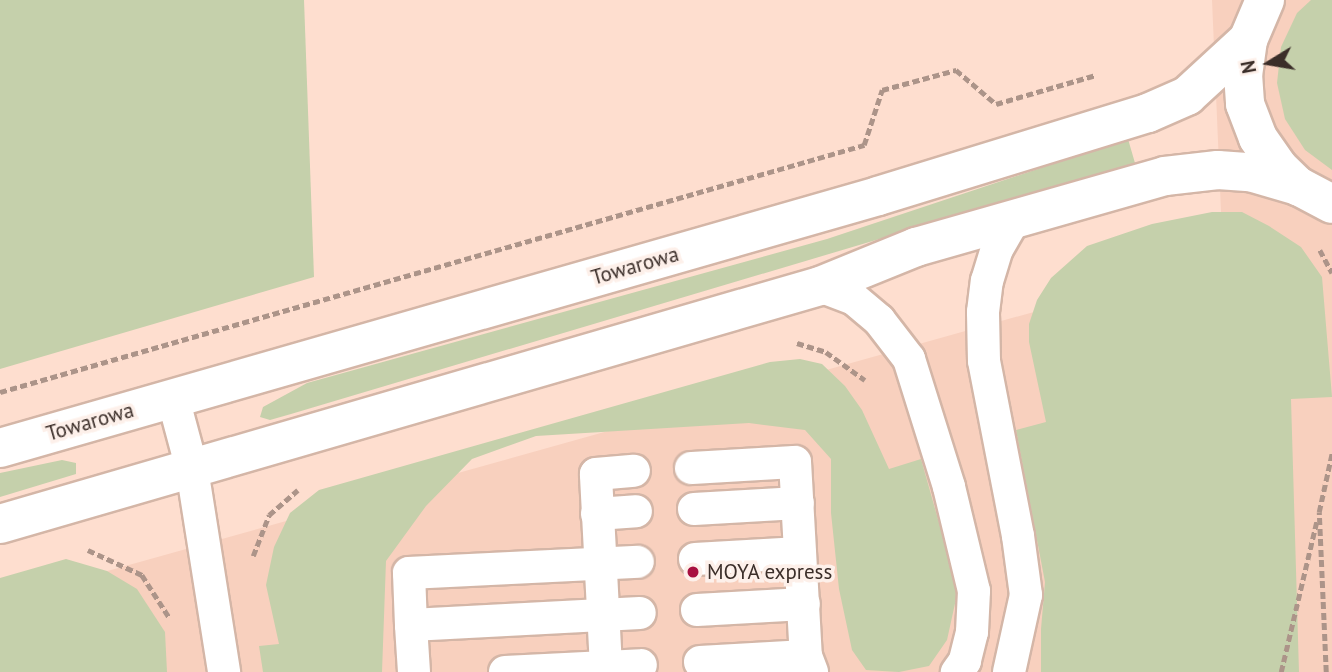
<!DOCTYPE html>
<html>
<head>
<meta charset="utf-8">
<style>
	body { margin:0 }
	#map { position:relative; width:1332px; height:672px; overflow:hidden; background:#fedecf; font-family:"PT Sans",sans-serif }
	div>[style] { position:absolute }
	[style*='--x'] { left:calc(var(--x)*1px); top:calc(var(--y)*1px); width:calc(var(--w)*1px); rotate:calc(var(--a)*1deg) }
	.built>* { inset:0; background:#f8d0be }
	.green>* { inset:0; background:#c5d0ab }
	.path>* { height:4.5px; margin-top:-2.25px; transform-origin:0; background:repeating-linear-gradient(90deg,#ac9489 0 7px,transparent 0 10.5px) }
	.roads { filter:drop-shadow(2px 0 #d4b6a7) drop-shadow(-2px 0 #d4b6a7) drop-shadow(0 2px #d4b6a7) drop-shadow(0 -2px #d4b6a7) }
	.lane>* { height:32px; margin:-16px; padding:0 16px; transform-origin:16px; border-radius:16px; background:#fff }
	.street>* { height:38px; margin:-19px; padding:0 19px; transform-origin:19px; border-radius:19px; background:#fff }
	.dots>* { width:19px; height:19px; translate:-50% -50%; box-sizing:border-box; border:4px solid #fdf0ea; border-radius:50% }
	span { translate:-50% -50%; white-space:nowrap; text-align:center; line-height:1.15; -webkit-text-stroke:7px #fdf0ea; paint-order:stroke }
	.street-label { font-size:21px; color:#3b2e29 }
	.poi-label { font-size:21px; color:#3b2e29 }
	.left { translate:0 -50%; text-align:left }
	.north { position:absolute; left:1234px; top:28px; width:70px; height:70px; -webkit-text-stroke:5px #fdf0ea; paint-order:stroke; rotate:259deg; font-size:19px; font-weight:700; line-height:28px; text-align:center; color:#3b2e29 }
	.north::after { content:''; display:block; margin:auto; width:24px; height:32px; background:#3b2e29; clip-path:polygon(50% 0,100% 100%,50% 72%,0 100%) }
</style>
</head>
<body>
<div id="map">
	<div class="built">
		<div style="clip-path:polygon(1212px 0,1332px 0,1332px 672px,0 672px,0 601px,1223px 259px)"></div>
	</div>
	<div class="green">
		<div style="clip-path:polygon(0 0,304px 0,314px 277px,0 369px)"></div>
		<div style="clip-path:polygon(1311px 0,1332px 0,1332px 170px,1305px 150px,1285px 119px,1277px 83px,1281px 47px,1297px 13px)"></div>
		<div style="clip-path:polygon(1128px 139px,1135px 163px,291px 414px,270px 420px,260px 417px,263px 407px,307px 383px,827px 239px)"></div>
		<div style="clip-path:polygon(1212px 212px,1242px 212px,1269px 226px,1301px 247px,1322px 277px,1332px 397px,1291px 399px,1299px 672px,1041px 672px,1041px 629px,1045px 582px,1016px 430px,1046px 422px,1029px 342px,1029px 324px,1037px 300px,1051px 278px,1087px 246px,1152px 224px)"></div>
		<div style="clip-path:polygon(800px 359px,822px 364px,845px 386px,862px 410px,889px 469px,921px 459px,958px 590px,947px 640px,929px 666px,899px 672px,866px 670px,852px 650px,839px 589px,831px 513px,831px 459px,805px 430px,749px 423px,536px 436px,472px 459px,426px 506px,386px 561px,382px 672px,263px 672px,259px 646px,279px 644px,266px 585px,274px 547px,290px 513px,319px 490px,770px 362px)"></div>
		<div style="clip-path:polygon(62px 460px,76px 463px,76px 474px,0 497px,0 473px)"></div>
		<div style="clip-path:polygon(66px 559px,107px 571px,137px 589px,165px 632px,167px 672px,0 672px,0 578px)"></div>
	</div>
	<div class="path">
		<div style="--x:1320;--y:250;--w:26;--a:62"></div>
		<div style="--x:797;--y:343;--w:30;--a:17"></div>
		<div style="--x:826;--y:352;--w:48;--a:35.7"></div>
		<div style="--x:0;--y:392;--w:899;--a:-15.95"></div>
		<div style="--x:864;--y:145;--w:58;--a:-71.9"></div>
		<div style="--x:882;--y:90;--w:77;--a:-15.1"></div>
		<div style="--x:956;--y:70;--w:52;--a:40.4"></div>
		<div style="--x:996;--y:104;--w:104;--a:-16.2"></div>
		<div style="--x:88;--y:550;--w:60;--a:24.8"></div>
		<div style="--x:142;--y:575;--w:50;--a:57.3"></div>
		<div style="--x:253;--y:556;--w:44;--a:-68.7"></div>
		<div style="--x:269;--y:515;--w:38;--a:-41"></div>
		<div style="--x:1281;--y:672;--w:156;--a:-76.7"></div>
		<div style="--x:1326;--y:672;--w:160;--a:-92.5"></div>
		<div style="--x:1319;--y:512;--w:60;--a:-77.6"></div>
	</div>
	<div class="roads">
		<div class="lane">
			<div style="--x:820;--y:286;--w:36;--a:21"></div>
			<div style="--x:854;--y:299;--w:33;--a:40"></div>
			<div style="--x:879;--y:320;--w:49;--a:52.4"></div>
			<div style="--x:909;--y:359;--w:134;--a:72.6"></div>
			<div style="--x:949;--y:487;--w:107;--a:76.5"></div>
			<div style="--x:974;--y:591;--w:41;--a:92.8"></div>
			<div style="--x:972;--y:632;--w:30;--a:104"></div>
			<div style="--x:965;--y:661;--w:14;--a:126"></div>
			<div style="--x:173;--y:398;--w:73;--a:75"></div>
			<div style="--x:192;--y:469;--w:206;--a:81"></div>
			<div style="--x:691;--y:468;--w:104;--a:-3.3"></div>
			<div style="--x:795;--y:462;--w:194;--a:86.8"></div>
			<div style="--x:806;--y:656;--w:17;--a:69"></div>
			<div style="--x:694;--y:509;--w:104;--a:-3.3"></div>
			<div style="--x:597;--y:514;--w:39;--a:-4"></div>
			<div style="--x:695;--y:559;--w:105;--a:-3.3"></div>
			<div style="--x:697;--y:610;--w:107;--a:-3.2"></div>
			<div style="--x:411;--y:625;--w:52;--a:-92.2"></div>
			<div style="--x:409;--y:573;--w:229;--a:-2.8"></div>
			<div style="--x:700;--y:662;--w:106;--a:-3.2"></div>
			<div style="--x:606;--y:667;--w:193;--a:-93"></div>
			<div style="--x:596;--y:474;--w:38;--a:-5"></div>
			<div style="--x:414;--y:672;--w:47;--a:-93.7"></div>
			<div style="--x:411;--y:625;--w:229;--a:-3"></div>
			<div style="--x:505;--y:672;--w:136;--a:-2.9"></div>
			<div style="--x:1009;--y:672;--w:79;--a:-77.6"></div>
			<div style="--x:1026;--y:595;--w:60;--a:-97.7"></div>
			<div style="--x:1018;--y:536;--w:178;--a:-101"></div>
			<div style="--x:984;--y:361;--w:49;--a:-91.2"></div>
			<div style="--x:983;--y:312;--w:31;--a:-83"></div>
			<div style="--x:987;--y:281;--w:34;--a:-73"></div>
			<div style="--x:997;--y:249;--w:34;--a:-60"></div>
		</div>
		<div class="street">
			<div style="--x:1265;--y:0;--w:43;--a:113"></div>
			<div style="--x:1248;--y:40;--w:34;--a:98"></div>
			<div style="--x:1243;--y:74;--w:30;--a:86"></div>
			<div style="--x:1245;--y:104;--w:36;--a:69"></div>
			<div style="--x:1258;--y:138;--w:35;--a:55"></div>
			<div style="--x:1278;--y:167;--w:28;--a:44"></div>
			<div style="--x:1298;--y:186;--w:38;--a:28"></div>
			<div style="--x:0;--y:448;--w:913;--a:-16.01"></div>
			<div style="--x:878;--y:196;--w:282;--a:-17.1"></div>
			<div style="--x:1148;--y:113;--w:43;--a:-23.6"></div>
			<div style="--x:1187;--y:96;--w:83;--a:-42.6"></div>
			<div style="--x:0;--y:524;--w:854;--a:-16.19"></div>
			<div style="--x:820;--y:286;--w:104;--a:-22.1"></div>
			<div style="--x:916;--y:247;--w:259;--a:-15.9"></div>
			<div style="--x:1165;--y:176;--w:53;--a:-6.5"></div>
			<div style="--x:1218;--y:170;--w:32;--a:4"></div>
			<div style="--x:1250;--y:172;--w:50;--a:16.3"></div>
		</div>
	</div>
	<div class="dots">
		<div style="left:693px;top:572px;background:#a71040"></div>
	</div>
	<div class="street-label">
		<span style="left:635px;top:266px;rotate:-16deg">Towarowa</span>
		<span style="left:90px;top:422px;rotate:-16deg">Towarowa</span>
	</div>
	<div class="poi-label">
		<span class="left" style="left:707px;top:572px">MOYA express</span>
	</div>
	<div class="north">N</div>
</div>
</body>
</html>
